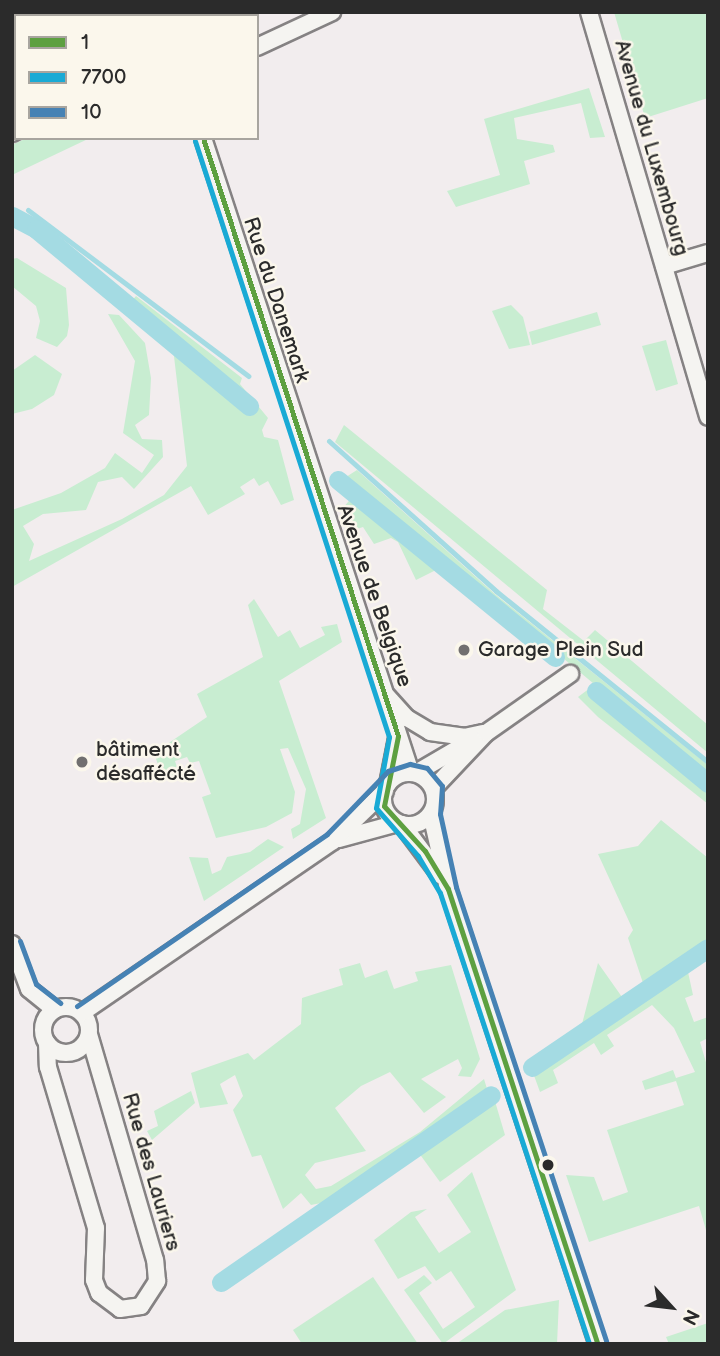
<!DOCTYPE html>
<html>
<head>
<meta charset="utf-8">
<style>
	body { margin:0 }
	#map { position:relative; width:720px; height:1356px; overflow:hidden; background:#f2edee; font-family:"Balsamiq Sans",sans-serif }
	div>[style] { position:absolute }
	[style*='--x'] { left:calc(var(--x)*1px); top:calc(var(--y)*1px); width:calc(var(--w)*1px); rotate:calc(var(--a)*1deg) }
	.green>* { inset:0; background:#c8edd1 }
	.stream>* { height:5px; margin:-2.5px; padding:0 2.5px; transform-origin:2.5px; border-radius:2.5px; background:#a4dbe3 }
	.canal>* { height:19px; margin:-9.5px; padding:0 9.5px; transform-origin:9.5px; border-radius:9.5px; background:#a4dbe3 }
	.roads { filter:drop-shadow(2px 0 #858283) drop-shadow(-2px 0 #858283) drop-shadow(0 2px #858283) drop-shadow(0 -2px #858283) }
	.minor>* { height:16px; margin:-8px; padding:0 8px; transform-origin:8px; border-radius:8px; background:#f5f4f1 }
	.minor>.ring { margin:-8px; padding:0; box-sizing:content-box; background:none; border:16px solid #f5f4f1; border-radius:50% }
	.tertiary>* { height:19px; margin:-9.5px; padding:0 9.5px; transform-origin:9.5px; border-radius:9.5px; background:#f5f4f1 }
	.bus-1>* { height:5px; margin:-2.5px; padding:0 2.5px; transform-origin:2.5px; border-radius:2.5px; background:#5da040 }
	.bus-2>* { height:5px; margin:-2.5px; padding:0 2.5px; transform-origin:2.5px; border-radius:2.5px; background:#19aad5 }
	.bus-3>* { height:5px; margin:-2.5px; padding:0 2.5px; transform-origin:2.5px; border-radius:2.5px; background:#4682b4 }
	.dots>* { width:19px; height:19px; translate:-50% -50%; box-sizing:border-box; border:4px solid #fbf7ec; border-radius:50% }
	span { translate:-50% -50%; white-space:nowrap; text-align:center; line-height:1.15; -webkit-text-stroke:5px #fbf7ec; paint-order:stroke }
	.street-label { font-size:21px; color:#2b2b2b }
	.poi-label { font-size:21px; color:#2b2b2b }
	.left { translate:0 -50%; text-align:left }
	.frame { position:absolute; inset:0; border:14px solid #2b2b2b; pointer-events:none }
	.legend { position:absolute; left:14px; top:14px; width:245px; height:126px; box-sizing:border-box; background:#fbf7ec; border:2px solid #a8a59f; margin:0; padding:9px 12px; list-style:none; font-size:21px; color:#2b2b2b }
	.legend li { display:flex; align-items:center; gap:14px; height:35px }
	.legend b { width:35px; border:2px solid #a8a59f }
	.north { position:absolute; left:636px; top:1272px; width:70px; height:70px; -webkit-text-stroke:5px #fbf7ec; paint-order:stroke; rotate:117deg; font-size:19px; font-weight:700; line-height:28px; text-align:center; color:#2b2b2b }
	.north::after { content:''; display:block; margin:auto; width:24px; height:32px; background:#2b2b2b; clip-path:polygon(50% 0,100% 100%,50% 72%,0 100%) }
</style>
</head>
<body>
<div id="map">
	<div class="green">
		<div style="clip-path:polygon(614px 12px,707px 12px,708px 98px,645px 118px)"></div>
		<div style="clip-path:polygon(589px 88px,605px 137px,590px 138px,581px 103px,514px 118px,517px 139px,553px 145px,555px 152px,524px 161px,530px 184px,456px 207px,447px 191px,500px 175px,484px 119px)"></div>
		<div style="clip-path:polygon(27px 138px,90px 138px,12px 175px,12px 145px)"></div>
		<div style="clip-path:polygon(17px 258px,66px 288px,69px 325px,67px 336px,57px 347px,36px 338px,40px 321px,36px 306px,12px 286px,12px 259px)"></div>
		<div style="clip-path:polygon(136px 296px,242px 378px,240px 384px,268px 418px,262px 430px,264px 437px,278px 440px,294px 500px,281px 505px,268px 481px,259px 486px,254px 478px,240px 487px,245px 494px,208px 515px,191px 486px,12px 587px,12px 510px,61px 493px,105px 468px,115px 453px,142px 473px,154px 455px,123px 433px,135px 361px,108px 314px,119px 315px,145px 343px,151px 378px,149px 415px,135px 425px,142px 439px,162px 440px,163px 457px,134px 489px,122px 477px,98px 482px,86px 510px,43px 514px,23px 526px,34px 544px,29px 561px,122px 519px,164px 495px,187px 466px,173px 348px,131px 302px)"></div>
		<div style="clip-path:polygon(511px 305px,523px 317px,530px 345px,509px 349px,492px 311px)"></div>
		<div style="clip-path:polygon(597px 312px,601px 325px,532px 345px,529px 332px)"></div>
		<div style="clip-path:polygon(666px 340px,678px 384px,656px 391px,642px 346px)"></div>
		<div style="clip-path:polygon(35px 355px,62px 374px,54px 395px,32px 409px,12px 414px,12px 371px)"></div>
		<div style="clip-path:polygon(344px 425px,547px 590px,543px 609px,584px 641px,595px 630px,708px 725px,708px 753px,335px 442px)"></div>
		<div style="clip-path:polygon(357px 470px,496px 595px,708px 765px,708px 779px,346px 477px)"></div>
		<div style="clip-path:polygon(353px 496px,440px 568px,416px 580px,398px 542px,391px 538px,374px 544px,363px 527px,351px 531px,343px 508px)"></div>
		<div style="clip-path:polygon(254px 599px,278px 637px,290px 630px,300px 648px,325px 635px,321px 627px,337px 624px,342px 642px,279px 681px,326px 818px,293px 839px,291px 829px,300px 824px,306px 789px,288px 748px,280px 749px,295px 792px,292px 813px,266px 827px,216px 838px,202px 797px,211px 794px,199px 761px,190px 763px,187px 757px,175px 761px,181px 780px,163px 779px,154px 753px,207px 717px,197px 694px,263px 657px,248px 605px)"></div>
		<div style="clip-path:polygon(590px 688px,708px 788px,708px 804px,598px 717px,578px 697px)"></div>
		<div style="clip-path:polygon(661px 820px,708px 858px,708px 943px,530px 1065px,528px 1060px,582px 1024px,598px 963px,622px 997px,643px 983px,628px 938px,633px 930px,598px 854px,638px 846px)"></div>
		<div style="clip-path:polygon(268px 839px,284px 847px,204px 901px,189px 857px,208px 858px,212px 874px,221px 870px,227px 857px,250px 852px)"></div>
		<div style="clip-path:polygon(708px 951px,708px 958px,688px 972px,693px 995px,685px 998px,694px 1022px,708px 1017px,708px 1038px,700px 1042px,708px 1069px,708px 1237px,699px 1206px,589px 1242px,566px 1175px,594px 1177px,603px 1201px,628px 1192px,607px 1130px,684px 1105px,676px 1081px,645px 1090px,642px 1081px,673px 1070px,676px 1078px,695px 1072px,674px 1028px,652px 1005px,607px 1035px,614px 1046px,601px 1055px,594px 1043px,553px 1070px,558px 1083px,540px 1092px,532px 1070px)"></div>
		<div style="clip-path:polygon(360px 963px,365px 978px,387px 970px,394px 989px,418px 981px,415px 972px,451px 965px,480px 1059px,471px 1077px,458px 1076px,462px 1068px,458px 1059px,421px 1079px,446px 1097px,424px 1113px,390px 1072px,361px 1086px,335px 1108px,366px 1151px,315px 1163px,305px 1175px,316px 1189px,331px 1186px,420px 1132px,484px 1079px,488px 1092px,326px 1202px,311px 1205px,301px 1193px,283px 1209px,261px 1155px,252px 1157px,233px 1110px,243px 1096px,235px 1075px,220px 1084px,228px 1104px,200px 1108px,191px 1073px,248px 1053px,254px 1060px,301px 1024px,302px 998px,343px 985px,339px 969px)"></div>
		<div style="clip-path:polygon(191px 1091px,195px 1103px,152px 1140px,147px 1131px,158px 1126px,154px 1111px)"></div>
		<div style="clip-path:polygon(494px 1098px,505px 1135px,440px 1182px,416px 1149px)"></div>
		<div style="clip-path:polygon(472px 1172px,516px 1290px,443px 1344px,404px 1290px,424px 1275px,432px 1283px,419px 1293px,443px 1329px,475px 1307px,451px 1271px,436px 1281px,425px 1266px,398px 1279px,374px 1240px,411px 1212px,427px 1209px,415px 1217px,439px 1253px,471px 1232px,447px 1195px)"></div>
		<div style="clip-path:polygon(373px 1277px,418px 1344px,302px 1344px,293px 1330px)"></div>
		<div style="clip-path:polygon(559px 1300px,557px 1344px,456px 1344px,505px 1310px)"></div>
		<div style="clip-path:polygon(708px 1323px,708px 1344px,669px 1344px,666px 1337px)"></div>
	</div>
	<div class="stream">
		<div style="--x:28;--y:210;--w:276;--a:37"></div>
		<div style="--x:329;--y:441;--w:224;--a:41.9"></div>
		<div style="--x:496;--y:591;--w:272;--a:38.9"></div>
	</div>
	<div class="canal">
		<div style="--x:12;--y:216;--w:27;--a:28"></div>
		<div style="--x:36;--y:229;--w:277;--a:39.7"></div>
		<div style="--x:338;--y:480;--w:280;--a:39.2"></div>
		<div style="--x:596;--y:691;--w:145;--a:39.4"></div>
		<div style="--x:532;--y:1067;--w:212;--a:-34.1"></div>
		<div style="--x:221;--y:1282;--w:328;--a:-34.7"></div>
	</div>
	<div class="roads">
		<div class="minor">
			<div style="--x:589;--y:12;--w:422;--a:73.6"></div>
			<div style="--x:257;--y:47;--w:83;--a:-25"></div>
			<div style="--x:12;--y:133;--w:4;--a:-27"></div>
			<div style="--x:203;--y:138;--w:668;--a:71.86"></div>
			<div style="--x:664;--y:266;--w:46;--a:-16.5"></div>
			<div style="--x:387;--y:696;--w:30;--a:48"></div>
			<div style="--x:407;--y:718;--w:27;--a:31"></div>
			<div style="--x:430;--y:732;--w:34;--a:8"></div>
			<div style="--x:464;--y:737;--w:19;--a:-12"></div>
			<div class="ring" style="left:383px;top:773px;width:36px;height:36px"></div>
			<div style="--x:416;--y:773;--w:53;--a:-30.4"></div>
			<div style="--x:388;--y:784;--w:47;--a:-78.9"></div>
			<div style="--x:434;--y:788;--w:76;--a:-46.6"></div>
			<div style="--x:486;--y:733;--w:103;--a:-35.1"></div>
			<div style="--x:431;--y:814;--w:77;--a:77.2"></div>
			<div style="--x:448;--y:889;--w:479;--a:71.8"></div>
			<div style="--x:402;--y:824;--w:64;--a:53.3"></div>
			<div style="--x:339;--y:839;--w:61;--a:-15.2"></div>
			<div style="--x:12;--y:944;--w:48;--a:69.3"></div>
			<div style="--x:29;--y:989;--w:33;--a:39"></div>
			<div class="ring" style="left:43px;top:1007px;width:30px;height:30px"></div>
			<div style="--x:82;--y:1013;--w:304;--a:-34.4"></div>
			<div style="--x:333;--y:841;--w:72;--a:-43.9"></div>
			<div style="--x:47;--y:1043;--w:24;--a:88"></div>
			<div style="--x:48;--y:1067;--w:168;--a:73.4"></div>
			<div style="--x:96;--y:1228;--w:52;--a:92.2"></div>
			<div style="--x:94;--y:1280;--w:14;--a:69"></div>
			<div style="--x:99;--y:1293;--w:26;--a:37"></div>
			<div style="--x:120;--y:1309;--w:21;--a:-8"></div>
			<div style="--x:141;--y:1306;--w:30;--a:-57"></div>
			<div style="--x:157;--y:1281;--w:21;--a:-95"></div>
			<div style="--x:155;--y:1260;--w:235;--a:-106.3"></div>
		</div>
		<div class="tertiary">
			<div style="--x:165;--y:12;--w:5;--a:53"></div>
		</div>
	</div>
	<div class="bus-1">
		<div style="--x:203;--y:138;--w:629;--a:71.94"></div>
		<div style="--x:398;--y:736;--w:71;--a:101.3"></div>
		<div style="--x:384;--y:806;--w:61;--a:47.7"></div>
		<div style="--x:425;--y:851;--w:44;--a:58.8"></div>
		<div style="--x:448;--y:889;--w:479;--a:71.8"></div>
	</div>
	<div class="bus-2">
		<div style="--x:195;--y:141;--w:627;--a:71.97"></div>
		<div style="--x:389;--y:737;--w:72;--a:100.4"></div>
		<div style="--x:376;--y:808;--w:64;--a:48.8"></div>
		<div style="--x:418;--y:856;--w:43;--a:59.3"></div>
		<div style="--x:440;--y:893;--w:475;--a:71.7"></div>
	</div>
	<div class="bus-3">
		<div style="--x:20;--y:941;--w:46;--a:69.6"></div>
		<div style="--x:36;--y:984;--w:31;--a:38"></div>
		<div style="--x:77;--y:1006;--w:303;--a:-34.5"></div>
		<div style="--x:327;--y:834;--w:88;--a:-45.9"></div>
		<div style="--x:388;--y:771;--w:23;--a:-18"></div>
		<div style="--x:410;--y:764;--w:17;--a:13"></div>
		<div style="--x:427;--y:768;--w:23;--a:50"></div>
		<div style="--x:442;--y:786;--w:28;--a:94"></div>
		<div style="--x:440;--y:814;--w:75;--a:77.6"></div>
		<div style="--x:456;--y:887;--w:478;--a:71.7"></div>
	</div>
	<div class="dots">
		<div style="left:464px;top:650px;background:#716f6f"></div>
		<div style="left:82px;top:762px;background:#716f6f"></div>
		<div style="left:548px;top:1165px;background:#2b2b2b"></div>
	</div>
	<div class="street-label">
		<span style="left:651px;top:148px;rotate:74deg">Avenue du Luxembourg</span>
		<span style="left:276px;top:300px;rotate:72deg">Rue du Danemark</span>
		<span style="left:374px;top:596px;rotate:71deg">Avenue de Belgique</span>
		<span style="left:151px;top:1172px;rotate:74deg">Rue des Lauriers</span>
	</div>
	<div class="poi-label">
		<span class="left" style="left:478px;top:650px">Garage Plein Sud</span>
		<span class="left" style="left:96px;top:762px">bâtiment<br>désaffécté</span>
	</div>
	<div class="frame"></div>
	<ul class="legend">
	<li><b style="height:9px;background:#5da040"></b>1</li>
	<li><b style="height:9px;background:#19aad5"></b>7700</li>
	<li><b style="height:9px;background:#4682b4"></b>10</li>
	</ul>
	<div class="north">N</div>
</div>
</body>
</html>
